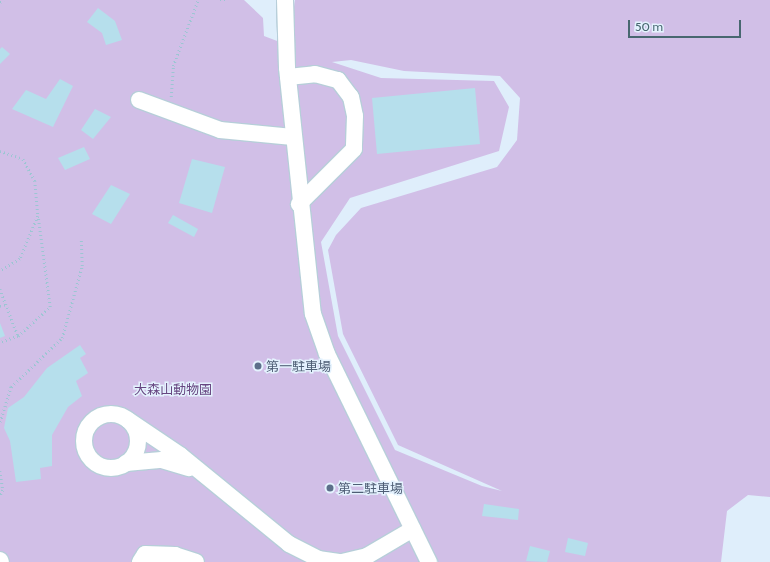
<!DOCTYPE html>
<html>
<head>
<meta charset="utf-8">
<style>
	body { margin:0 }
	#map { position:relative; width:770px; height:562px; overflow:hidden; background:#dfeefb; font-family:Cabin,"Noto Sans JP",sans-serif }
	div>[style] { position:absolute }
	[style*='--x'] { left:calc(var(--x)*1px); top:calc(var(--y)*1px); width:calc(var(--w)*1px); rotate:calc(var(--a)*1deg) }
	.green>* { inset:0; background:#d1bfe7 }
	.building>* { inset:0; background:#b6dfec }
	.path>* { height:2.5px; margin-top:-1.25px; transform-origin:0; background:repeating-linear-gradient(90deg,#9cc6d3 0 1px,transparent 0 4px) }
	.roads { filter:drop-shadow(1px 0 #b7ced9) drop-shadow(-1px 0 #b7ced9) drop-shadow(0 1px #b7ced9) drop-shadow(0 -1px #b7ced9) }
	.minor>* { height:16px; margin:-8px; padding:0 8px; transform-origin:8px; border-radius:8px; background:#fff }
	.minor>.ring { margin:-8px; padding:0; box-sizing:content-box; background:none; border:16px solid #fff; border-radius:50% }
	.dots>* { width:11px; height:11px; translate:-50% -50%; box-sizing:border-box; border:2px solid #e4f2fe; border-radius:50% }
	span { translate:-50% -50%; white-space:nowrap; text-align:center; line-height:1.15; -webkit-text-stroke:3px #e4f2fe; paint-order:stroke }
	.service-label { font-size:13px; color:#4e5e75 }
	.left { translate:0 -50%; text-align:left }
	.park-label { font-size:13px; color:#674681 }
	.scale { position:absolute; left:628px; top:20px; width:113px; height:18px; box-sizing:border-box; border:2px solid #486770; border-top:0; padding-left:5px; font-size:12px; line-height:14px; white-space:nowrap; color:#486770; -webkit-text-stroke:3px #e4f2fe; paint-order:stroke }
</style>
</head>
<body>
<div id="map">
	<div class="green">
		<div style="clip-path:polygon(evenodd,0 0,244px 0,263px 18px,264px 36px,293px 47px,291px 28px,295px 0,770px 0,770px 497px,748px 495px,727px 511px,721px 562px,0 562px,0 0,351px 60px,404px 71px,500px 76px,520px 98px,517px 140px,497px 167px,361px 208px,336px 235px,328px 250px,343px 334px,398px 445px,502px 491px,482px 486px,395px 450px,338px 336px,321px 242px,350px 198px,499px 151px,509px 107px,494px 81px,381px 78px,332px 62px,351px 60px)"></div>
	</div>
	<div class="building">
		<div style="clip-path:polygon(98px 8px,115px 21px,122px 40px,106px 45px,102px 33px,87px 22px)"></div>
		<div style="clip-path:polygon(2px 47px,10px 54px,0 64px,0 49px)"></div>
		<div style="clip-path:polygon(60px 79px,73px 86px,53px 127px,12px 109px,26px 90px,46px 99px)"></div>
		<div style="clip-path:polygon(475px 88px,480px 144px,377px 154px,372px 98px)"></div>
		<div style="clip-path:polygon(95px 109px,111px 117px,93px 139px,81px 130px)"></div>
		<div style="clip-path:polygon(84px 147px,90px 159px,65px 170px,58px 158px)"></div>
		<div style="clip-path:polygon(192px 159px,225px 167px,212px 213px,179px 203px)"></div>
		<div style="clip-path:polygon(111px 185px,130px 194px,111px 224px,92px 214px)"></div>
		<div style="clip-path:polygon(173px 215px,198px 229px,194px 237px,168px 223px)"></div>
		<div style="clip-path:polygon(0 323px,5px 336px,0 338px)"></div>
		<div style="clip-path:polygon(80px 345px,86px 354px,80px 358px,88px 373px,76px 381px,82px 396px,68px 407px,52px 435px,52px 466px,40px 468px,41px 479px,16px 482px,10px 441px,4px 428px,8px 408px,24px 397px,47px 368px)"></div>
		<div style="clip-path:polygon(484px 504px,519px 509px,518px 520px,482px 516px)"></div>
		<div style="clip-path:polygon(568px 538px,588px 543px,585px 556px,565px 552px)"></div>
		<div style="clip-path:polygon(530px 546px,550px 551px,547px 562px,526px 561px)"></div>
	</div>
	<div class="path">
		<div style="--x:220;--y:0;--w:8;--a:0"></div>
		<div style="--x:0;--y:2;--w:4;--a:-34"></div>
		<div style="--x:171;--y:97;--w:31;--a:-86"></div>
		<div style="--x:173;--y:66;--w:71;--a:-69.3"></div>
		<div style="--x:0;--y:151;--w:24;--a:19"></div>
		<div style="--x:23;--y:159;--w:25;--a:61"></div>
		<div style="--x:35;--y:181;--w:35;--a:85"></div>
		<div style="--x:38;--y:216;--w:47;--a:112.7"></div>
		<div style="--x:20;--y:259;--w:23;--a:149"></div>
		<div style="--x:0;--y:289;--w:50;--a:69"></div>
		<div style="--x:18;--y:336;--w:19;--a:159"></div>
		<div style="--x:0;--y:306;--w:6;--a:-18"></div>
		<div style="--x:18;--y:336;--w:43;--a:-42.2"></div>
		<div style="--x:50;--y:307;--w:91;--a:-97.6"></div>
		<div style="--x:0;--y:422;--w:37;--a:-73"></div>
		<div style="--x:11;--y:387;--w:71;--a:-43.9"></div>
		<div style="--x:62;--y:338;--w:75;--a:-74.5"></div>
		<div style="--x:82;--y:266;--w:28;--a:-92"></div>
		<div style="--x:0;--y:471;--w:19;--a:81"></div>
		<div style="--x:3;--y:490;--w:7;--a:117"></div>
	</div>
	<div class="roads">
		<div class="minor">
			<div style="--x:285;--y:0;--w:68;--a:88.3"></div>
			<div style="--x:287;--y:68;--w:247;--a:84"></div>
			<div style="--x:313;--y:314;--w:42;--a:70.7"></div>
			<div style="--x:327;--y:354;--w:232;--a:63.9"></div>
			<div style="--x:288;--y:77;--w:27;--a:-6"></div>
			<div style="--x:315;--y:74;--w:24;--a:15"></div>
			<div style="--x:338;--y:80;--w:21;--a:53"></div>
			<div style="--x:351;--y:97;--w:19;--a:78"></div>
			<div style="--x:355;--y:116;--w:33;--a:92"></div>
			<div style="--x:354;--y:149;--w:78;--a:135"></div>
			<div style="--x:139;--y:100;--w:86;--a:20.3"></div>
			<div style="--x:220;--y:130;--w:73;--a:5.5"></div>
			<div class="ring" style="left:84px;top:414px;width:38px;height:38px"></div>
			<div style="--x:128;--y:420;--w:63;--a:33.9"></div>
			<div style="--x:180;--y:455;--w:141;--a:39.2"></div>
			<div style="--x:289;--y:544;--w:33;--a:27"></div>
			<div style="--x:318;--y:559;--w:21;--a:8"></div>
			<div style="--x:126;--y:463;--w:36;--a:-5"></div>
			<div style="--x:162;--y:460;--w:28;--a:17"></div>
			<div style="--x:175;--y:555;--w:22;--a:18"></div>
			<div style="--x:0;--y:560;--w:2;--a:63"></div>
			<div style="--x:140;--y:562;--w:9;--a:-58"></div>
			<div style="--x:145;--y:554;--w:30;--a:2"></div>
			<div style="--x:175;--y:555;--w:10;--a:135"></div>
			<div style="--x:342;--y:562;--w:26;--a:-13"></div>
			<div style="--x:367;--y:556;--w:53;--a:-30.4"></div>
		</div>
	</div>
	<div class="dots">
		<div style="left:258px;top:366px;background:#5c6f8a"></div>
		<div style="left:330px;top:488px;background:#5c6f8a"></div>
	</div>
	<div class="service-label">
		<span class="left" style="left:266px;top:366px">第一駐車場</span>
		<span class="left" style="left:338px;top:488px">第二駐車場</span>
	</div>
	<div class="park-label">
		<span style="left:173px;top:389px">大森山動物園</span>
	</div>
	<div class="scale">50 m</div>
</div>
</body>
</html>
